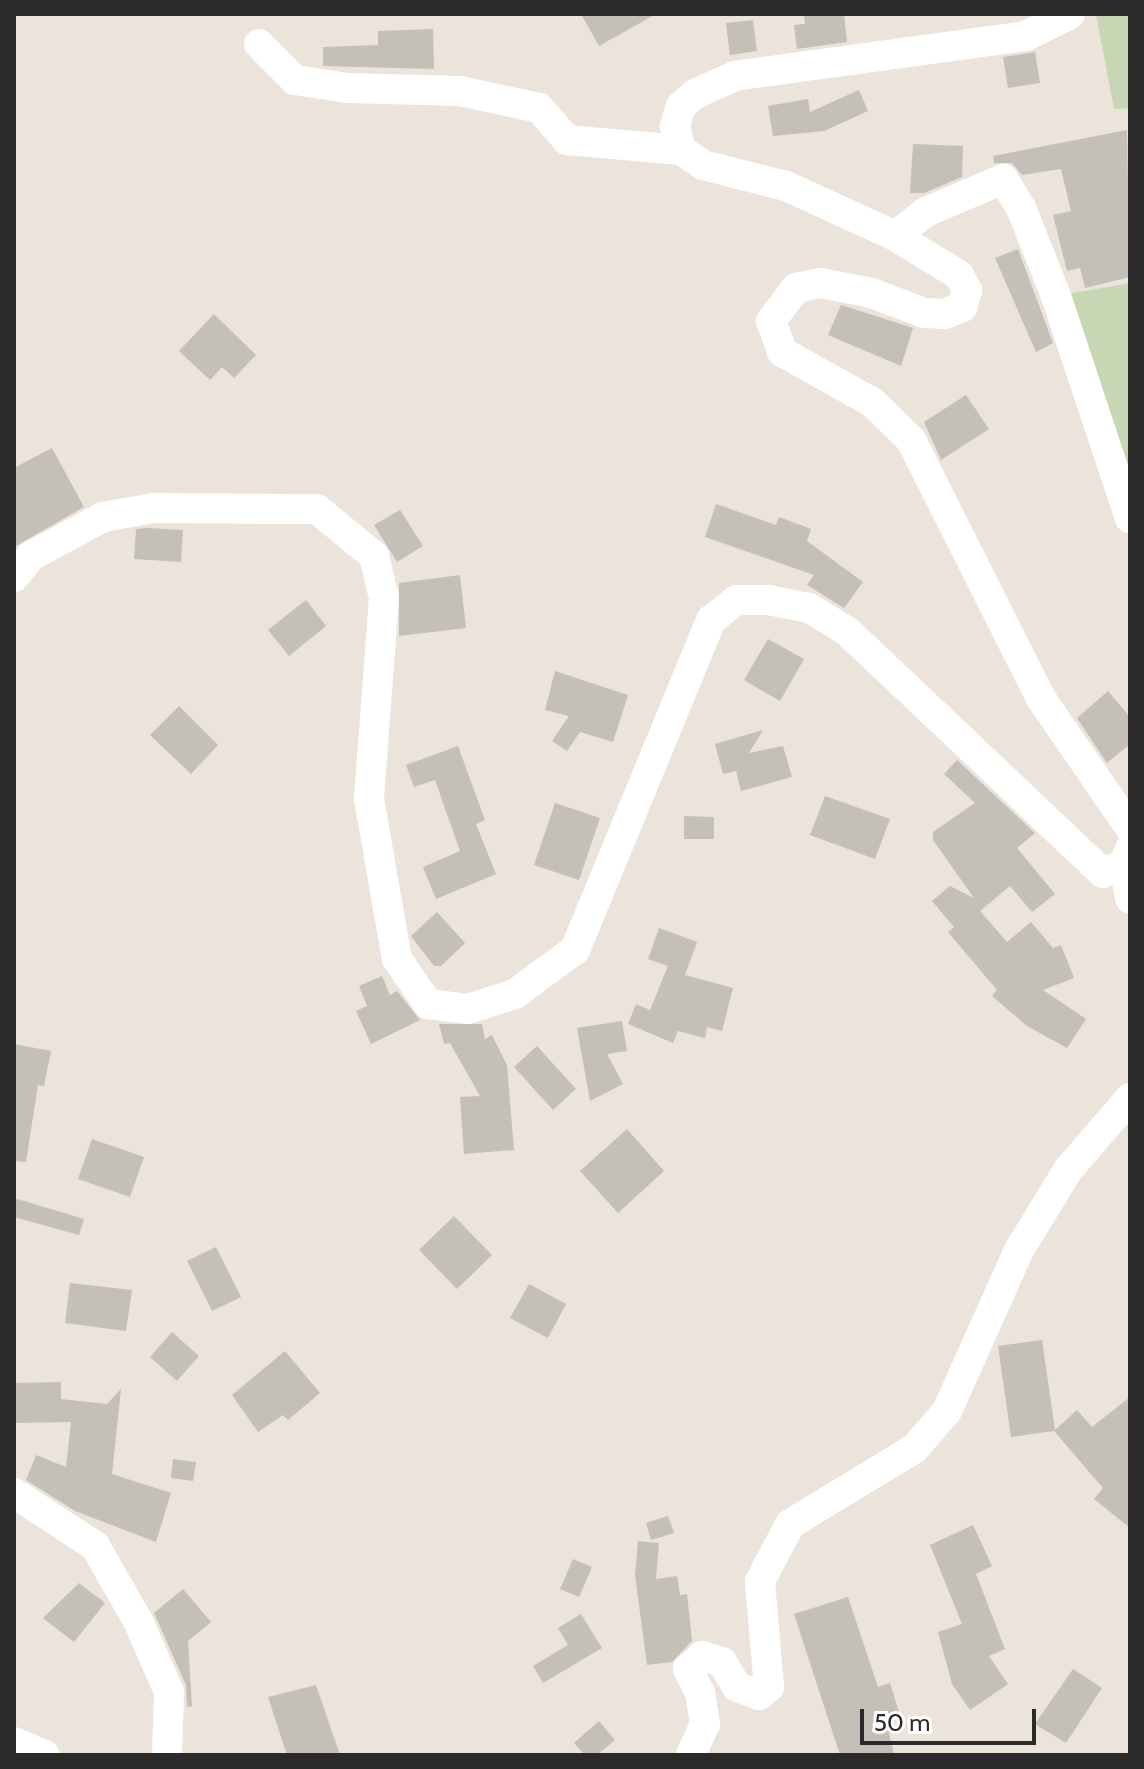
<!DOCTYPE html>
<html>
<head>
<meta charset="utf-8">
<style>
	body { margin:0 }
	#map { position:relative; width:1144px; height:1769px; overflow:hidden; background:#ece3db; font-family:Cabin,sans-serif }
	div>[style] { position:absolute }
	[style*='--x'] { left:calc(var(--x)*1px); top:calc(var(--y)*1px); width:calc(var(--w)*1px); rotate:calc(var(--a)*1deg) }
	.cemetery>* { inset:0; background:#c7d6b3 }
	.building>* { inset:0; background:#c4bfb7 }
	.minor>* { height:30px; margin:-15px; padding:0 15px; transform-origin:15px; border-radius:15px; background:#fff }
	span { translate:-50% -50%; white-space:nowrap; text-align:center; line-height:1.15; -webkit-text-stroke:6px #fff; paint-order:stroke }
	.frame { position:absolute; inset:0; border:16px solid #2a2a2a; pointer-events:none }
	.scale { position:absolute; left:860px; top:1709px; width:176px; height:36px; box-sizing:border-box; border:4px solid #2a2a2a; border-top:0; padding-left:10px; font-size:24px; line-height:28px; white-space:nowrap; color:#2a2a2a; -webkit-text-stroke:6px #fff; paint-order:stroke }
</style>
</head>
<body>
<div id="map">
	<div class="cemetery">
		<div style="clip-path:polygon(1096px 14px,1130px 14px,1130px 108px,1114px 109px)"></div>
		<div style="clip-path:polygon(1130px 283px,1130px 478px,1056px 296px)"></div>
	</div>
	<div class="building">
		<div style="clip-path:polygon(581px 14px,656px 14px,599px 46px)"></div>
		<div style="clip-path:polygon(804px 14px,844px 14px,847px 42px,797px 49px,794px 25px,805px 24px)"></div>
		<div style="clip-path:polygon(753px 20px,757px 51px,730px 55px,726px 23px)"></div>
		<div style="clip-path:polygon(433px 29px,434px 69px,323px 66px,323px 47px,378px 45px,378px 31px)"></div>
		<div style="clip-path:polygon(1035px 52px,1040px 83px,1008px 88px,1003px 57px)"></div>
		<div style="clip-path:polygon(859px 90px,868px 111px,824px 131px,773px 136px,768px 106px,808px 99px,810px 112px)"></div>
		<div style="clip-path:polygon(1127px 130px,1130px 277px,1085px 288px,1080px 268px,1067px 271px,1053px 215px,1071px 211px,1061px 169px,1022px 175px,1012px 163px,994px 163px,993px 156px)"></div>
		<div style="clip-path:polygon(913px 144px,963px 146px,962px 177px,924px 193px,910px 193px)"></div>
		<div style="clip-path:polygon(1018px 249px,1053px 343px,1036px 352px,995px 258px)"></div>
		<div style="clip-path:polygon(841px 305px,913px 328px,901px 366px,828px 335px)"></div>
		<div style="clip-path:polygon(214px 314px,256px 355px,234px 378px,222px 367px,210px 380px,179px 351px)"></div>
		<div style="clip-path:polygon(966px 395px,989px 429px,941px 460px,924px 422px)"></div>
		<div style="clip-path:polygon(52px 448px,84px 507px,14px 547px,14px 468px)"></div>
		<div style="clip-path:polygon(716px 504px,776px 525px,779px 517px,811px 529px,807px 541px,863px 582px,844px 608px,807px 585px,814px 575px,705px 537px)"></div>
		<div style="clip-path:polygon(400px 510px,423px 546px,397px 562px,374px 525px)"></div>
		<div style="clip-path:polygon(147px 528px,183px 530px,181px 562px,134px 559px,136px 529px)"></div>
		<div style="clip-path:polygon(460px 575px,466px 628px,399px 636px,399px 583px)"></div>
		<div style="clip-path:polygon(306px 600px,326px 626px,289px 656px,268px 630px)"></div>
		<div style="clip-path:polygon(768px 639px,804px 659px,780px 701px,744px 680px)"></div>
		<div style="clip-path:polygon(555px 671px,628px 695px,613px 742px,580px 732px,567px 751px,552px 741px,569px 716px,545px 710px)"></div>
		<div style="clip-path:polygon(1108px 691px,1130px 717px,1130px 744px,1107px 763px,1077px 718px)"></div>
		<div style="clip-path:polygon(179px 706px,218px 745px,191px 774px,150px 735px)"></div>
		<div style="clip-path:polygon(763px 730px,749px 753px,783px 746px,792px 777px,741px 791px,736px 771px,723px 774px,715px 744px)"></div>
		<div style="clip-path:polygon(458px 746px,485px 820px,476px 824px,496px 874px,436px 899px,423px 867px,460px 851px,435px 780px,414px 787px,406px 765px)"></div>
		<div style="clip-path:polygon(957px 760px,1035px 833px,1017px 848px,1055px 894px,1032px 912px,1010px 886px,980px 911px,1007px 942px,1031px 922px,1053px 948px,1061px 945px,1074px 978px,1043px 990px,1086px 1019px,1067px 1048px,1027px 1026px,992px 996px,997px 990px,948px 932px,954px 927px,932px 901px,950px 886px,974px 898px,933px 840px,933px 832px,975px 803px,944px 774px)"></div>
		<div style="clip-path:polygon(825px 796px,890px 819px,875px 859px,810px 835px)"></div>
		<div style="clip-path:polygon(555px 803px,600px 818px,579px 880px,534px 865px)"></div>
		<div style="clip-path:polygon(684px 816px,714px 817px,714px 839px,684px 839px)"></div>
		<div style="clip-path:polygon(437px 912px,465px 943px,441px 966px,434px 966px,411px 936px)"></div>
		<div style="clip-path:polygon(659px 928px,697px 942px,685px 975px,733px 988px,722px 1031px,707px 1027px,705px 1038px,678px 1031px,673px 1043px,628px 1024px,636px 1004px,650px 1010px,668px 966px,648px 959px)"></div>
		<div style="clip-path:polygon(382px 976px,390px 995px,397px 991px,420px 1020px,371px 1044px,356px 1011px,367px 1006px,359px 986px)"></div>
		<div style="clip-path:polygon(622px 1021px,627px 1051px,607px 1054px,623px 1084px,590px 1101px,577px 1028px)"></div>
		<div style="clip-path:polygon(439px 1024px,482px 1024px,485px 1039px,492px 1035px,507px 1065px,514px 1150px,464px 1154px,460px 1097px,480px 1096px,450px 1043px,444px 1044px)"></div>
		<div style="clip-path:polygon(14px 1044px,51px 1051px,44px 1086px,38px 1085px,26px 1162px,14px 1161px)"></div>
		<div style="clip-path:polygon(537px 1046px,576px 1089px,553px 1110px,514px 1067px)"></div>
		<div style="clip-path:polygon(627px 1129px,664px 1171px,618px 1213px,580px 1171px)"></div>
		<div style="clip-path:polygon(92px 1139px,144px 1157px,130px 1197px,78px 1179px)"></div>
		<div style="clip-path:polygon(14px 1198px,84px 1219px,79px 1235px,14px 1217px)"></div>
		<div style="clip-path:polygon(454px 1216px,492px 1255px,457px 1289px,419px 1250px)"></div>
		<div style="clip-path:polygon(216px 1247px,241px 1297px,212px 1311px,187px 1261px)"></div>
		<div style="clip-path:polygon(70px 1283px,132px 1290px,126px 1331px,65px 1323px)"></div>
		<div style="clip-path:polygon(529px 1284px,566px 1304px,548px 1338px,510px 1318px)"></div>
		<div style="clip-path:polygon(172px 1332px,199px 1356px,177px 1381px,150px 1357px)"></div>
		<div style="clip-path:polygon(1042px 1340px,1055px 1430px,1077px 1410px,1092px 1427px,1130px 1397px,1130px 1528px,1094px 1499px,1103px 1488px,1054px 1431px,1011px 1437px,998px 1346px)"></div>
		<div style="clip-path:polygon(285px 1351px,320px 1393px,288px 1420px,283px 1415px,258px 1432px,232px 1395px)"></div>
		<div style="clip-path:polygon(61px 1382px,61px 1399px,107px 1404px,121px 1389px,112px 1474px,171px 1493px,156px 1542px,75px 1511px,26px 1480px,36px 1455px,66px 1467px,71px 1422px,14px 1423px,14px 1383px)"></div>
		<div style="clip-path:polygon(173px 1459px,196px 1462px,193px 1481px,171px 1478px)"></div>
		<div style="clip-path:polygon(668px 1516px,674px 1533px,651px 1540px,646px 1523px)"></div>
		<div style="clip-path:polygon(973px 1525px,992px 1566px,976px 1574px,1005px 1649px,989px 1656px,1008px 1684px,970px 1710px,952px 1684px,938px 1632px,962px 1624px,930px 1545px)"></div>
		<div style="clip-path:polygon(638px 1541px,659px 1543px,656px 1579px,677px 1576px,680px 1595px,687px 1594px,692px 1641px,672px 1662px,647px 1665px,635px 1575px)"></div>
		<div style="clip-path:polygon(573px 1559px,592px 1567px,579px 1597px,560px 1589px)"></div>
		<div style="clip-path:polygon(79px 1583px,105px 1603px,74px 1642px,43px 1618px)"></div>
		<div style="clip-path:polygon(183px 1589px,211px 1622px,188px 1641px,192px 1706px,187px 1707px,186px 1685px,154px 1613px)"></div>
		<div style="clip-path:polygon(848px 1597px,878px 1687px,890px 1683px,900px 1716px,886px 1720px,894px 1755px,840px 1755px,794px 1614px)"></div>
		<div style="clip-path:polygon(581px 1614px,602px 1648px,543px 1683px,533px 1666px,568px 1645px,558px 1628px)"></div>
		<div style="clip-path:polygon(1073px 1669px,1102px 1688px,1066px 1743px,1035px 1724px)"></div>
		<div style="clip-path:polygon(316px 1685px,340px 1755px,287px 1755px,268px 1697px)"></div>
		<div style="clip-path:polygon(599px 1721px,615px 1740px,597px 1755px,585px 1755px,574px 1743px)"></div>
	</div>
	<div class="minor">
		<div style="--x:1070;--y:14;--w:49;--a:153.4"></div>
		<div style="--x:1026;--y:36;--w:294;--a:172.2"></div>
		<div style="--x:735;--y:76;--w:44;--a:155.8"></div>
		<div style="--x:695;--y:94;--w:18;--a:139"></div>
		<div style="--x:681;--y:106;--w:21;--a:107"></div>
		<div style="--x:675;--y:126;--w:25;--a:76"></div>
		<div style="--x:681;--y:150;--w:27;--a:34"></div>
		<div style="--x:703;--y:165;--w:86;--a:14.2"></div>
		<div style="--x:786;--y:186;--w:120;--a:24.6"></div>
		<div style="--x:895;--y:236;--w:75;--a:31.4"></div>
		<div style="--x:959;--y:275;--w:17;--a:62"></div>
		<div style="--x:967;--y:290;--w:18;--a:106"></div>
		<div style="--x:962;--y:307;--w:18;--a:158"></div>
		<div style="--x:945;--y:314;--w:21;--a:-177"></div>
		<div style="--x:924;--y:313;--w:56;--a:-159"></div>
		<div style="--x:872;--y:293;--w:52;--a:-168.9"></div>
		<div style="--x:821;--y:283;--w:25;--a:169"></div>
		<div style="--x:796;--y:288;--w:41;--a:127.1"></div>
		<div style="--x:771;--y:321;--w:33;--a:70"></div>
		<div style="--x:782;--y:352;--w:103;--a:29.1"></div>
		<div style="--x:872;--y:402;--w:54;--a:44.3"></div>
		<div style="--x:911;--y:440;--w:288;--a:63.3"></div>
		<div style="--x:1040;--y:697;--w:159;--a:55.5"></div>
		<div style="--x:259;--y:44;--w:51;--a:45"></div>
		<div style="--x:295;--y:80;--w:54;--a:8.6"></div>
		<div style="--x:348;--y:88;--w:112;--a:1.5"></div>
		<div style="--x:460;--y:91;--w:81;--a:12.1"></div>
		<div style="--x:539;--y:108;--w:43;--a:48.8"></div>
		<div style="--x:567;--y:140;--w:114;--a:5"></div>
		<div style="--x:895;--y:236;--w:39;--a:-38"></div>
		<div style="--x:926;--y:212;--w:84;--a:-23.2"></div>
		<div style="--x:1003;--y:179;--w:34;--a:58"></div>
		<div style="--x:1021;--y:208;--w:95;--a:68.3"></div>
		<div style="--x:1056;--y:296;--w:234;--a:71.6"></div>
		<div style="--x:14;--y:577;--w:27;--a:-51"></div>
		<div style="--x:31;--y:556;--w:82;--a:-28.4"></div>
		<div style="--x:103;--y:517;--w:52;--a:-10"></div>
		<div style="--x:154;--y:508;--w:163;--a:0.4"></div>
		<div style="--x:317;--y:509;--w:74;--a:39.5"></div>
		<div style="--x:374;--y:556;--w:43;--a:76.6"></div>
		<div style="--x:384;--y:598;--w:202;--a:94.3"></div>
		<div style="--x:369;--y:799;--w:162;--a:80.1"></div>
		<div style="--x:397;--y:959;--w:55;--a:55.4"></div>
		<div style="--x:428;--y:1004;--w:40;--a:7.1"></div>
		<div style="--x:468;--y:1009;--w:49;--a:-17.7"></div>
		<div style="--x:515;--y:994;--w:74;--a:-36.3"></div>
		<div style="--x:575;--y:950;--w:357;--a:-67.6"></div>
		<div style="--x:711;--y:620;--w:33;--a:-38"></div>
		<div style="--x:737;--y:600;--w:31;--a:0"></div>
		<div style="--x:768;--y:600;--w:42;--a:11"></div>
		<div style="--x:809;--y:608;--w:44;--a:31.2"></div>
		<div style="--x:847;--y:631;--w:352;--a:43.4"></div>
		<div style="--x:1103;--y:873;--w:23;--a:-23"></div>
		<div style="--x:1124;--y:864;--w:16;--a:-68"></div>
		<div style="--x:1124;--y:864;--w:35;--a:80"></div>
		<div style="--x:14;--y:1493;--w:97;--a:33.2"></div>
		<div style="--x:95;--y:1546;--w:86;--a:60.2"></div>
		<div style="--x:138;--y:1621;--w:77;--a:66.4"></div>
		<div style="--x:169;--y:1692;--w:63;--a:91.8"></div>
		<div style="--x:14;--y:1742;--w:33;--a:23"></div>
		<div style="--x:691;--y:1755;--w:34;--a:-66"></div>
		<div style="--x:705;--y:1724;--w:31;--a:-99"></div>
		<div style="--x:700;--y:1693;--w:27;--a:-117"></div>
		<div style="--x:688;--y:1669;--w:19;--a:-43"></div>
		<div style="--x:702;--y:1656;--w:21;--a:17"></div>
		<div style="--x:722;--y:1662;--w:29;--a:59"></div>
		<div style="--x:737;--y:1687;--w:23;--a:20"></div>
		<div style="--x:759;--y:1695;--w:13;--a:-39"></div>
		<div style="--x:769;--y:1687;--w:106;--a:-94.9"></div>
		<div style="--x:760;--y:1581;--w:64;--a:-62.2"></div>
		<div style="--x:790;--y:1524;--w:145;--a:-31.2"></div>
		<div style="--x:914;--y:1449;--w:50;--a:-49"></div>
		<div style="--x:947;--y:1411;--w:176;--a:-65.9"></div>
		<div style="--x:1019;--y:1250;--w:94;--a:-58.5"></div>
		<div style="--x:1068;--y:1170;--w:95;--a:-49.3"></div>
	</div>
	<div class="frame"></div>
	<div class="scale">50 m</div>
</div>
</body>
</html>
